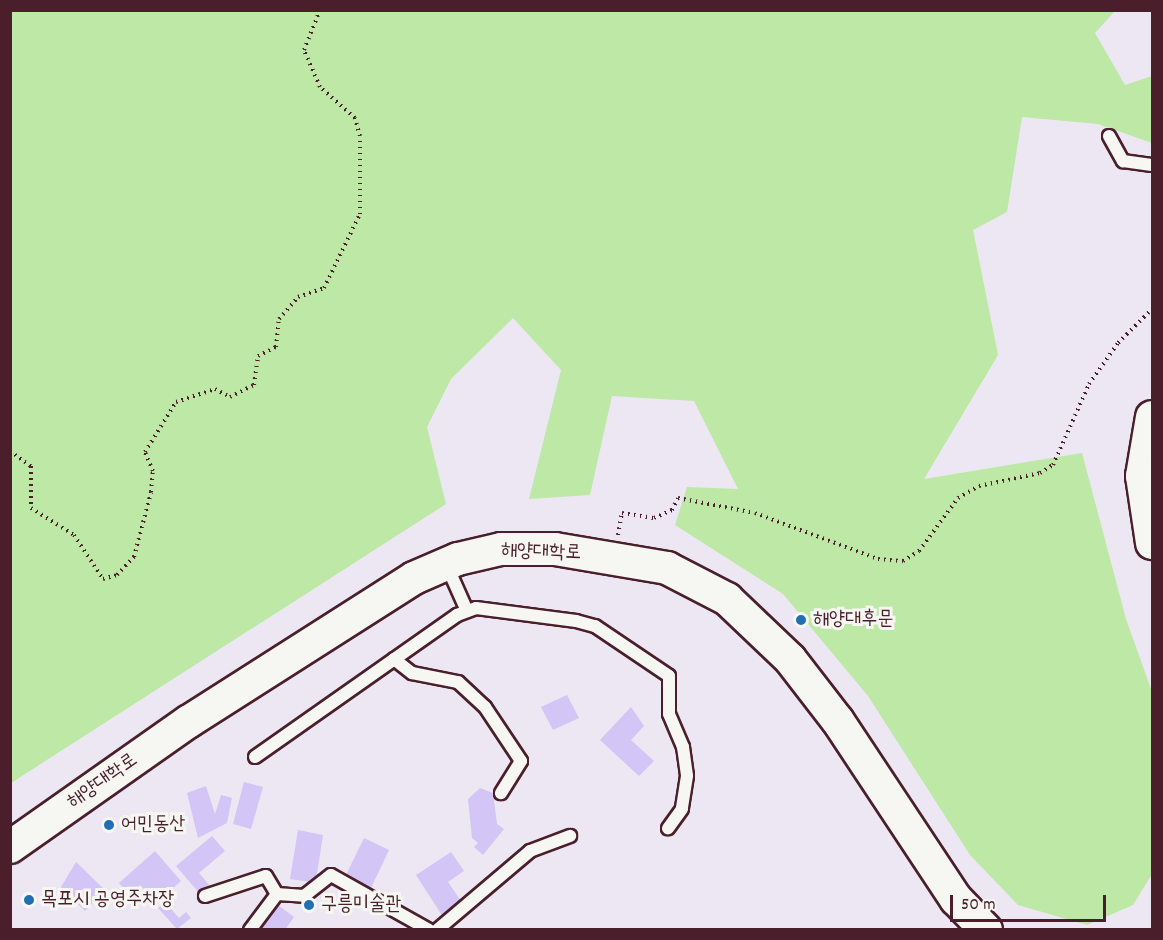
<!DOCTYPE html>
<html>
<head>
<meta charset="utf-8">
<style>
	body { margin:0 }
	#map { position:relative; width:1163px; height:940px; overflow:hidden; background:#ece7f3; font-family:Dekko,"Poor Story",sans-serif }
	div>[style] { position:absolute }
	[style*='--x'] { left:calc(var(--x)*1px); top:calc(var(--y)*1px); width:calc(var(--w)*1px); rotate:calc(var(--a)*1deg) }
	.green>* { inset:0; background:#bde8a5 }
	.building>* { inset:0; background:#d3c5f6 }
	.path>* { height:4px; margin-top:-2px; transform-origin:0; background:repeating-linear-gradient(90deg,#4a1f2b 0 1.5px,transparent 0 6px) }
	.roads { filter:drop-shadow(2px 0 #4a1f2b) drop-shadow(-2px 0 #4a1f2b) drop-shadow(0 2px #4a1f2b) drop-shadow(0 -2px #4a1f2b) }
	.service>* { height:12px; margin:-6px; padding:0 6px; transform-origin:6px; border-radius:6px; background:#f6f6f2 }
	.tertiary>* { height:32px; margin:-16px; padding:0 16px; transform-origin:16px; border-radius:16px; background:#f6f6f2 }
	.dots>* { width:16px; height:16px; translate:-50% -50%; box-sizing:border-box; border:3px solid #f6f6f2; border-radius:50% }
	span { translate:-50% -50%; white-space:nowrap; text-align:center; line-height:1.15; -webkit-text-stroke:6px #f6f6f2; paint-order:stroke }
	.street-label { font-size:20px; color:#4a1f2b }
	.poi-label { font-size:20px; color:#4a1f2b }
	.left { translate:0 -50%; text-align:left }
	.frame { position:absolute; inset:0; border:12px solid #4a1f2b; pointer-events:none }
	.scale { position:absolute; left:950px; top:895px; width:156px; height:27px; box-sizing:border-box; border:3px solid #4a1f2b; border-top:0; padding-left:8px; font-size:18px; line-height:21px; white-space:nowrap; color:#4a1f2b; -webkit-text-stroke:4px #f6f6f2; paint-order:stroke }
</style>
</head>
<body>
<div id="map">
	<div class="green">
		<div style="clip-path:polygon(11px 10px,1115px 11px,1095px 33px,1125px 85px,1152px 76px,1152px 143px,1098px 124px,1022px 117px,1007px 212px,973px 230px,998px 355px,924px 479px,1082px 453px,1126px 619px,1152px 692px,1152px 874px,1133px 905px,1087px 925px,1018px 905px,970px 855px,868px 696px,783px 594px,675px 525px,687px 487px,738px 489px,694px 401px,612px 396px,590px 495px,529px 499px,561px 370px,513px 318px,451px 379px,427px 427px,446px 504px,11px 783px)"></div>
	</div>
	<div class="building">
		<div style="clip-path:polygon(567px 695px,579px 718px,553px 730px,541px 707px)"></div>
		<div style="clip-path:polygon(631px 707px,644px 726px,631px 740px,654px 761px,639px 776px,600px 740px)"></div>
		<div style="clip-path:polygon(244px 782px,263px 787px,251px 829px,233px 824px)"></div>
		<div style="clip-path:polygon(206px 786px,215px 814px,221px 795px,232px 798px,227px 823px,198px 838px,187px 793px)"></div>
		<div style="clip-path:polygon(480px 788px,493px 793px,497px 824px,504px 829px,483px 855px,474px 847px,478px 843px,472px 838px,468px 799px)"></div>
		<div style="clip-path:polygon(298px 830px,323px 835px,316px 880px,310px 882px,290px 879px)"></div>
		<div style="clip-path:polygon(212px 836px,225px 851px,199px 873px,210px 886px,200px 894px,176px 866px)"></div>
		<div style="clip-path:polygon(364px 838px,389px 850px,371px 888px,346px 875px)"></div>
		<div style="clip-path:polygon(155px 851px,181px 881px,156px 904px,140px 885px,129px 895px,119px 883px)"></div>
		<div style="clip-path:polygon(451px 852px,464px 871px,448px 882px,463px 904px,443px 917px,416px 875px)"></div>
		<div style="clip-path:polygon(76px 862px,105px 890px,85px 911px,61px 887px)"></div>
		<div style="clip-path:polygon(165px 902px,179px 918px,186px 912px,191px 918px,177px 929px,158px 908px)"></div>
		<div style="clip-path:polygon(278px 905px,294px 917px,285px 930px,259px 930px)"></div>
	</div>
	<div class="path">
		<div style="--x:10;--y:451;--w:26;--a:36"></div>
		<div style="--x:31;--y:466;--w:42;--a:90"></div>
		<div style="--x:31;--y:508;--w:51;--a:32.1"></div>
		<div style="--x:74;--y:535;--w:53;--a:56.6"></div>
		<div style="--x:103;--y:579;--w:15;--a:-16"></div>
		<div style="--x:117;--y:575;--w:25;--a:-47"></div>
		<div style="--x:134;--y:557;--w:67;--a:-75.3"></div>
		<div style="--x:151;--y:492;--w:21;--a:-85"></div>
		<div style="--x:153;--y:471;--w:21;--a:-113"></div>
		<div style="--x:145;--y:452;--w:59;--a:-58.2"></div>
		<div style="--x:176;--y:402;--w:41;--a:-18.4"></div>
		<div style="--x:215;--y:389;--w:17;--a:28"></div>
		<div style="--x:230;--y:397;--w:27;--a:-27"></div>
		<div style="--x:254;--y:385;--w:29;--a:-82"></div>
		<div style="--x:258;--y:356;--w:20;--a:-27"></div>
		<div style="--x:276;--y:347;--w:28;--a:-84"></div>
		<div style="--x:279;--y:319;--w:29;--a:-49"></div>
		<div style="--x:298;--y:297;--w:28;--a:-19"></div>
		<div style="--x:324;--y:288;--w:82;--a:-64.1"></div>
		<div style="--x:360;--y:214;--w:78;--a:-90"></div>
		<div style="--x:360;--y:136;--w:19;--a:-106"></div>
		<div style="--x:355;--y:118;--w:47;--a:-138.5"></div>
		<div style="--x:320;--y:87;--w:40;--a:-113.4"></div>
		<div style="--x:304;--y:50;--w:43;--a:-68.2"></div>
		<div style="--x:618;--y:535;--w:22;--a:-80"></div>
		<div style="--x:622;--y:513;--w:32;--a:9"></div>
		<div style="--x:654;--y:518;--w:20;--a:-24"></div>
		<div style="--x:672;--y:510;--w:13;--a:-63"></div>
		<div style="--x:678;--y:498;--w:78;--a:11"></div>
		<div style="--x:755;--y:513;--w:131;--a:20.5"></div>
		<div style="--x:878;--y:559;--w:25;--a:5"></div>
		<div style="--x:903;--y:561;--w:19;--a:-32"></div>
		<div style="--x:919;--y:551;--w:66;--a:-53.7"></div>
		<div style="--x:958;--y:498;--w:24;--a:-30"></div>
		<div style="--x:979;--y:486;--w:62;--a:-12"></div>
		<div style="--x:1040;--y:473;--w:15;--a:-32"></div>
		<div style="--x:1053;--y:465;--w:89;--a:-66"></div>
		<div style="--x:1089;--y:384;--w:50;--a:-54.7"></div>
		<div style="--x:1118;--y:343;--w:48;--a:-45"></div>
	</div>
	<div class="roads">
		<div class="service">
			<div style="--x:1109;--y:136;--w:29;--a:61"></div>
			<div style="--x:1123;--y:161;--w:29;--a:8"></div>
			<div style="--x:447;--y:566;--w:49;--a:66"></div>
			<div style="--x:394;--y:659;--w:23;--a:38"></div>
			<div style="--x:412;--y:673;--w:47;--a:11.1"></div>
			<div style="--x:458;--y:682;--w:37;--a:43"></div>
			<div style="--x:485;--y:707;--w:65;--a:56.3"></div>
			<div style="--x:521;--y:761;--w:38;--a:122"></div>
			<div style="--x:255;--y:757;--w:247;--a:-35.1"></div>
			<div style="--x:457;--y:615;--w:20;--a:-20"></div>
			<div style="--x:476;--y:608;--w:101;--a:7.4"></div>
			<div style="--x:576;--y:621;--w:20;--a:15"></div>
			<div style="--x:595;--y:626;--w:89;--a:34"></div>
			<div style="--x:669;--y:676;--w:38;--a:90"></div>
			<div style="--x:669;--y:714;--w:36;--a:67"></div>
			<div style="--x:683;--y:747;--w:29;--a:82"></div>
			<div style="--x:687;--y:776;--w:33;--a:99"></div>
			<div style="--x:682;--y:809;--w:24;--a:126"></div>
			<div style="--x:205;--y:896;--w:64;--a:-18.2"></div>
			<div style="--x:266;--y:876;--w:21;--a:59"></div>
			<div style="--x:277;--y:894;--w:27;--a:4"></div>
			<div style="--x:304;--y:896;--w:34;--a:-38"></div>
			<div style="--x:331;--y:875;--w:112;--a:29.3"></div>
			<div style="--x:250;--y:930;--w:45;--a:-53.1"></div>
			<div style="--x:437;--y:930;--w:122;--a:-40.3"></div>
			<div style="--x:530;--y:851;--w:43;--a:-20.6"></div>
		</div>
		<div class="tertiary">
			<div style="--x:1152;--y:417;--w:60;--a:99.6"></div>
			<div style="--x:1142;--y:476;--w:68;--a:81.5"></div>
			<div style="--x:10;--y:847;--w:218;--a:-35.1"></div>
			<div style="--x:188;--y:722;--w:268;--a:-32.5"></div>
			<div style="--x:414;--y:578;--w:48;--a:-23.4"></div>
			<div style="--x:458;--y:559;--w:44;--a:-13.1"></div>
			<div style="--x:501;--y:549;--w:54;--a:0"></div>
			<div style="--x:555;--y:549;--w:114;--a:9.6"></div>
			<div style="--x:667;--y:568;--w:68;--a:27.3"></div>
			<div style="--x:727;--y:599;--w:87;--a:43.6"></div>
			<div style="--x:790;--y:659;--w:78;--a:52.3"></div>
			<div style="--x:838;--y:721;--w:214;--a:56.5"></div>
			<div style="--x:956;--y:899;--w:43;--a:45.9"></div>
		</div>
	</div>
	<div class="dots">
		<div style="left:801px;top:620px;background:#1f6fb2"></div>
		<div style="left:109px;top:825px;background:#1f6fb2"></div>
		<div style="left:29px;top:900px;background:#1f6fb2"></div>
		<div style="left:309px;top:905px;background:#1f6fb2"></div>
	</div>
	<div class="street-label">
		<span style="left:541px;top:553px;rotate:2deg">해양대학로</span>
		<span style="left:103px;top:782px;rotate:-35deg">해양대학로</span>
	</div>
	<div class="poi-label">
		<span class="left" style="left:813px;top:620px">해양대후문</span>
		<span class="left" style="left:121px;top:825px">어민동산</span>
		<span class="left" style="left:41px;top:900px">목포시 공영주차장</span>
		<span class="left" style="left:321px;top:905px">구릉미술관</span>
	</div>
	<div class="frame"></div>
	<div class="scale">50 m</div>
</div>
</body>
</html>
